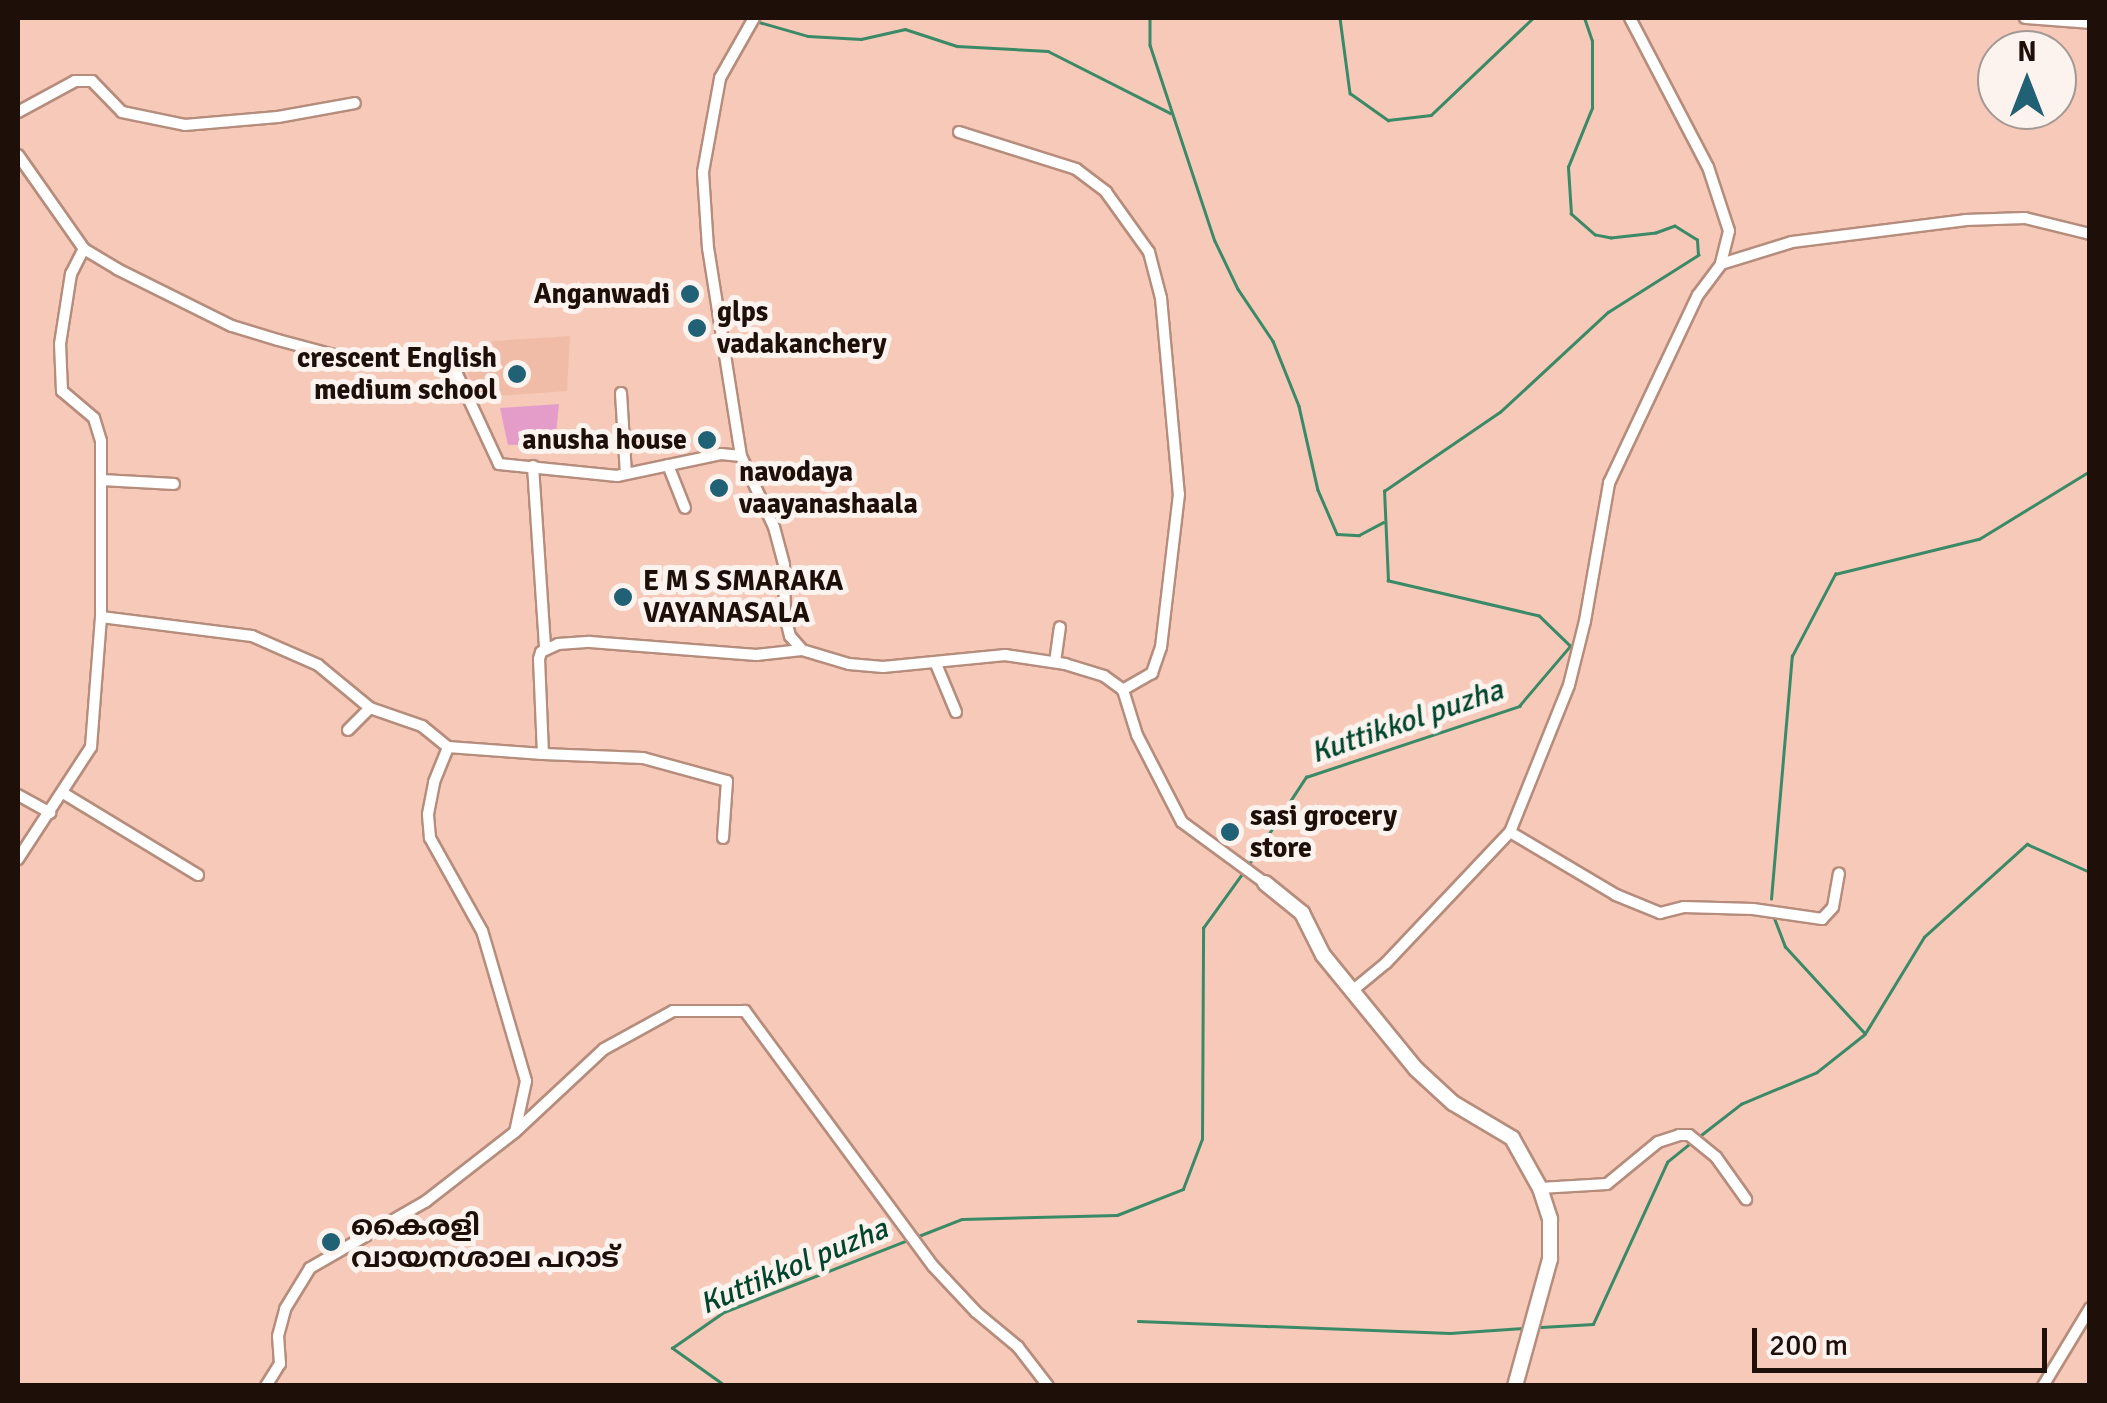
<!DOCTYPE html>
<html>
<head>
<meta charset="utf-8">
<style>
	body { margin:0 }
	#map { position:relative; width:2107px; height:1403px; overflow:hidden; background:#f6c9b8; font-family:Signika,"Noto Sans Malayalam",sans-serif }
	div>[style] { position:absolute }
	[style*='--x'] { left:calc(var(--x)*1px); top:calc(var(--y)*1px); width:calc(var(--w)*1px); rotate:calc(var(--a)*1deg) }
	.built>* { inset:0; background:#f0bca8 }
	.green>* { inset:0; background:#e49dc9 }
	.stream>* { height:2.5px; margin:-1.25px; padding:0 1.25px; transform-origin:1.25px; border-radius:1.25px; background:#3a8a67 }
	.roads { filter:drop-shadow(2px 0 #b68d7d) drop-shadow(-2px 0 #b68d7d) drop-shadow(0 2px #b68d7d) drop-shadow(0 -2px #b68d7d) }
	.street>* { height:10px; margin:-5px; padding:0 5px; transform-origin:5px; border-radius:5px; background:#fff }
	.secondary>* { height:14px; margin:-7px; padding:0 7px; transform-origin:7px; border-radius:7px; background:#fff }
	.dots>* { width:28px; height:28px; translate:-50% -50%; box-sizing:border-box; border:5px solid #fcf3ef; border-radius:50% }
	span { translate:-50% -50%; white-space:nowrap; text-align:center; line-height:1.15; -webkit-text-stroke:10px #fcf3ef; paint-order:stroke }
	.poi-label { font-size:28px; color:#1e0f09; font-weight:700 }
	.right { translate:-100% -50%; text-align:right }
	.left { translate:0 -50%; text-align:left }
	.water-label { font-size:30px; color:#00452d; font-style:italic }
	.frame { position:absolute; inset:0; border:20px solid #1e0f09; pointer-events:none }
	.north { position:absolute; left:1977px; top:30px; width:100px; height:100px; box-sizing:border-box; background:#fcf3ef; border:2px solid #a39893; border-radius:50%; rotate:0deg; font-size:28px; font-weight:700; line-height:40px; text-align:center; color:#1e0f09 }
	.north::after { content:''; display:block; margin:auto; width:35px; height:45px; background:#206175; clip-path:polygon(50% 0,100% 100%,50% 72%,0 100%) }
	.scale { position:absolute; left:1752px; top:1328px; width:295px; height:45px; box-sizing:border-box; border:5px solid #1e0f09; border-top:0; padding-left:12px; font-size:30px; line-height:35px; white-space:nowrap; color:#1e0f09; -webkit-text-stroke:8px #fcf3ef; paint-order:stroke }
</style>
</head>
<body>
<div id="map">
	<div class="built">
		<div style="clip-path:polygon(570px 336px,567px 391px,497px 396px,480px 404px,462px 359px,493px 341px)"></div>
	</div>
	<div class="green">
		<div style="clip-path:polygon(559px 404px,555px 444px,508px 445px,500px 408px)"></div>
	</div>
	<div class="stream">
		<div style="--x:1150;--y:18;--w:27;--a:90"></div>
		<div style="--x:1150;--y:45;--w:206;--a:71.7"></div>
		<div style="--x:1215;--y:241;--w:53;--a:64.4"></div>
		<div style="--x:1238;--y:289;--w:63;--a:56.1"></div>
		<div style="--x:1273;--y:341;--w:70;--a:68.2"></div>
		<div style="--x:1299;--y:406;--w:86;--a:77.3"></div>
		<div style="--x:1318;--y:490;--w:48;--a:66.6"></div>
		<div style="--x:1337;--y:534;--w:22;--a:3"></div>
		<div style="--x:1359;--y:535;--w:27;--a:-28"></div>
		<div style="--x:1340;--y:18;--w:76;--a:82.4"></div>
		<div style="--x:1350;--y:93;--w:47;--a:35.4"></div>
		<div style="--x:1388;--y:120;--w:43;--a:-6.6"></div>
		<div style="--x:1431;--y:115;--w:141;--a:-43.6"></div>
		<div style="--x:759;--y:22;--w:51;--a:15.9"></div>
		<div style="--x:808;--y:36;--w:53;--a:3.2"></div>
		<div style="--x:861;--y:39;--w:45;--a:-12.8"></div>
		<div style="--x:905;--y:29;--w:55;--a:18.1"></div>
		<div style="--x:957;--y:46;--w:91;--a:3.1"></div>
		<div style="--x:1048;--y:51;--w:137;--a:26.9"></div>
		<div style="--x:1247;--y:867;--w:108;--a:-56.8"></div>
		<div style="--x:1306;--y:777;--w:225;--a:-18.4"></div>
		<div style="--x:1519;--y:706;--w:79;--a:-49.6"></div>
		<div style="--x:1570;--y:646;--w:43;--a:-135.9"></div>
		<div style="--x:1539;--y:616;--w:155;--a:-166.9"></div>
		<div style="--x:1388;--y:581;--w:90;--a:-92.5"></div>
		<div style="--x:1384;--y:491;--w:140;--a:-34.3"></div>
		<div style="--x:1500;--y:412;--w:147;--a:-42.8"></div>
		<div style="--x:1608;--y:312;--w:107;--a:-32.3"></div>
		<div style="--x:1698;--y:255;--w:15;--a:-94"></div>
		<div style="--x:1697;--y:240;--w:26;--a:-148"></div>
		<div style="--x:1675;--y:226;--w:20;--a:160"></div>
		<div style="--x:1656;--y:233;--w:45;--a:173.7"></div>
		<div style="--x:1611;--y:238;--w:16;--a:-169"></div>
		<div style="--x:1595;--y:235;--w:32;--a:-139"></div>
		<div style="--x:1571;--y:214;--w:47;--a:-93.7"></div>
		<div style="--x:1568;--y:167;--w:64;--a:-67.9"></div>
		<div style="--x:1592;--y:108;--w:67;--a:-90"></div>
		<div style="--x:1592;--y:41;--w:24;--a:-109"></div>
		<div style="--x:1771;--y:899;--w:244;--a:-85.1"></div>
		<div style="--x:1792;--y:656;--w:93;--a:-62.3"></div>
		<div style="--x:1835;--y:574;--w:148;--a:-13.7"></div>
		<div style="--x:1979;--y:539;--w:130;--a:-31.5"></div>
		<div style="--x:1866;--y:1032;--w:111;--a:-58.6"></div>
		<div style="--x:1924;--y:937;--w:139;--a:-42.1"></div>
		<div style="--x:2027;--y:844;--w:69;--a:24"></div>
		<div style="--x:1701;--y:1135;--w:51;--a:-37.8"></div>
		<div style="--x:1741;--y:1104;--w:82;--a:-22.8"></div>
		<div style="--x:1817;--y:1072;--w:61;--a:-38.4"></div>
		<div style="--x:1865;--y:1034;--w:118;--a:-132.6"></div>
		<div style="--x:1785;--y:947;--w:31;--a:-111"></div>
		<div style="--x:916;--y:1237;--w:49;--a:-21.4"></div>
		<div style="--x:962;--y:1219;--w:155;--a:-1.5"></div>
		<div style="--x:1117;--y:1215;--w:71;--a:-21.5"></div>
		<div style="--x:1183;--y:1189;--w:53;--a:-69.2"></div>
		<div style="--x:1202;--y:1139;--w:211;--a:-89.7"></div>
		<div style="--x:1203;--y:928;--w:67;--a:-54.2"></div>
		<div style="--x:1138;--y:1321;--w:312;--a:2.2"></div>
		<div style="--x:1450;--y:1333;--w:73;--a:-3.9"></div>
		<div style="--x:1541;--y:1327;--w:52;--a:-3.3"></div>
		<div style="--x:1593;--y:1324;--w:178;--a:-65.4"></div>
		<div style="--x:1667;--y:1162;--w:27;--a:-39"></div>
		<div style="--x:725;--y:1386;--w:65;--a:-144.4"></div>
		<div style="--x:672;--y:1348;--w:63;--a:-34.7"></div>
		<div style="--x:724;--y:1312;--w:198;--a:-21.4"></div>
	</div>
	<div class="roads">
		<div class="street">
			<div style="--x:1630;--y:18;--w:168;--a:62.4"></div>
			<div style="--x:1708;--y:167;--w:67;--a:71.8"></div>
			<div style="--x:1729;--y:231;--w:34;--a:104"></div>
			<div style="--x:2025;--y:18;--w:65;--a:4.4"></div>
			<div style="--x:18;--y:112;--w:65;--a:-28.5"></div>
			<div style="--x:75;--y:81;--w:17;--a:0"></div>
			<div style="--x:92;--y:81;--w:43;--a:45.9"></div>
			<div style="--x:122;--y:112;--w:64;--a:11.7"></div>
			<div style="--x:185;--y:125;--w:93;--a:-4.9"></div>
			<div style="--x:278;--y:117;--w:78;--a:-10.3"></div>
			<div style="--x:959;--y:132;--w:123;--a:17.5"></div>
			<div style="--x:1076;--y:169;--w:38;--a:37"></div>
			<div style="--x:1106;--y:192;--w:74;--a:54.4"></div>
			<div style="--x:1149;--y:252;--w:48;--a:75.4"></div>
			<div style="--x:1161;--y:298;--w:197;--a:84.8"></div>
			<div style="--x:1179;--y:494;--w:154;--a:96.7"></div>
			<div style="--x:1161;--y:647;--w:28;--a:109"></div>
			<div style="--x:1152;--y:673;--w:34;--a:150"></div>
			<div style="--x:18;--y:155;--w:115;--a:54.9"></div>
			<div style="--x:84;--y:249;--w:39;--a:31"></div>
			<div style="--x:117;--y:269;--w:128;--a:26.4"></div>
			<div style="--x:232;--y:326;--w:48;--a:16.9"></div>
			<div style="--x:278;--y:340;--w:58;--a:15"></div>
			<div style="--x:334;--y:355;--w:96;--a:3.6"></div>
			<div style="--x:430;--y:361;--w:30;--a:26"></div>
			<div style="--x:457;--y:374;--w:99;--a:65"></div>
			<div style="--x:499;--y:464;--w:119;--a:5.8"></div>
			<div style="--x:617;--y:476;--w:106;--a:-11.9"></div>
			<div style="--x:721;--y:454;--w:20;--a:6"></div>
			<div style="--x:741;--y:456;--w:78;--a:65.1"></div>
			<div style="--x:774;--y:527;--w:39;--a:75"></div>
			<div style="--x:784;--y:565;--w:51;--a:88.9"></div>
			<div style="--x:785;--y:616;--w:21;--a:76"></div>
			<div style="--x:790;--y:636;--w:18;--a:49"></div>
			<div style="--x:802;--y:650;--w:49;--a:16.6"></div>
			<div style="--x:849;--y:664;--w:34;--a:5"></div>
			<div style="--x:883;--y:667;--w:123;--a:-5.6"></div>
			<div style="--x:1005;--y:655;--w:61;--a:8.5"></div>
			<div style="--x:1065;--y:664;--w:41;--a:17.1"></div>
			<div style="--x:1104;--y:676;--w:24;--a:36"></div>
			<div style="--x:1123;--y:690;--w:47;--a:72.7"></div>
			<div style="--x:1137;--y:735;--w:98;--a:62.7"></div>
			<div style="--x:1182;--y:822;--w:103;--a:36.3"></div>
			<div style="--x:621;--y:393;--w:81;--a:86.5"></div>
			<div style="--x:741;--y:456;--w:211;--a:-99"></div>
			<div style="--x:708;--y:248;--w:76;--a:-93.8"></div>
			<div style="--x:703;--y:172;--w:96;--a:-79.7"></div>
			<div style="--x:720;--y:78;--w:69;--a:-60.5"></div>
			<div style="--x:668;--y:465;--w:46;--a:68.4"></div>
			<div style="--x:533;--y:466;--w:183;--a:86.2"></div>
			<div style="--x:102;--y:480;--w:72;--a:3.2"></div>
			<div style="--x:101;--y:617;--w:152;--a:7.2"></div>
			<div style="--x:252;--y:636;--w:72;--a:23.7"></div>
			<div style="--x:318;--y:665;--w:67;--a:39.6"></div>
			<div style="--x:370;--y:708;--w:55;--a:19.1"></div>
			<div style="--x:422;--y:726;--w:33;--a:39"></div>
			<div style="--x:1055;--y:662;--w:35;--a:-82"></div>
			<div style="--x:936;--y:664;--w:52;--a:67.4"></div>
			<div style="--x:348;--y:730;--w:31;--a:-45"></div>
			<div style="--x:543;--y:754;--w:100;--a:2.3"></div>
			<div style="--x:643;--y:758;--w:87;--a:15.3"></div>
			<div style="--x:727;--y:781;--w:57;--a:94"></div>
			<div style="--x:63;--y:793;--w:158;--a:31.3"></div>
			<div style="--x:18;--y:795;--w:37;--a:29"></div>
			<div style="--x:1510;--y:832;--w:123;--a:30.7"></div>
			<div style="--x:1616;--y:895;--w:48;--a:22.2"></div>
			<div style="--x:1660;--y:913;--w:25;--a:-14"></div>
			<div style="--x:1684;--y:907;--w:69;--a:1.7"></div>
			<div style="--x:1753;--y:909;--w:70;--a:8.2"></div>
			<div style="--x:1822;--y:919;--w:16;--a:-47"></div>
			<div style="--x:1833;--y:907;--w:34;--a:-80"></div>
			<div style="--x:18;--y:859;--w:134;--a:-56.9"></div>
			<div style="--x:91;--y:747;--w:130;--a:-85.6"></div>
			<div style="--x:101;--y:617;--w:176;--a:-90"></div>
			<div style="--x:101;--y:441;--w:24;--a:-107"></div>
			<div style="--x:94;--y:418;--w:42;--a:-139.8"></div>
			<div style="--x:62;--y:391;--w:47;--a:-92.4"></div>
			<div style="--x:60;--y:344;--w:71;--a:-81.1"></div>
			<div style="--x:71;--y:274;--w:28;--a:-63"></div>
			<div style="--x:1352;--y:991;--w:44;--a:-39.5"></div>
			<div style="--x:1386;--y:963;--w:180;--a:-46.6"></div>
			<div style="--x:1510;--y:832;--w:158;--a:-68.1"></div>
			<div style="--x:1569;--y:685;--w:66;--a:-76"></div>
			<div style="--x:1585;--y:621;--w:140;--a:-80.1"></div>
			<div style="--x:1609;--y:483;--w:208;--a:-64.7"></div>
			<div style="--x:1698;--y:295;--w:39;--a:-53"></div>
			<div style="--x:1721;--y:264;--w:74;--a:-17.2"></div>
			<div style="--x:1792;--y:242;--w:174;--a:-7.2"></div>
			<div style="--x:1965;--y:220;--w:60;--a:-1.9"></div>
			<div style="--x:2025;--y:218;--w:67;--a:13.8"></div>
			<div style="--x:516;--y:1131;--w:120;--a:-43"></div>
			<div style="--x:604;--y:1049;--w:79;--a:-28.8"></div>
			<div style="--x:673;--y:1011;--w:72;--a:0"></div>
			<div style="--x:745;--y:1011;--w:317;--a:53.6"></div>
			<div style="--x:933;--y:1266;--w:63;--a:46.9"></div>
			<div style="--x:976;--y:1312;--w:55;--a:39.8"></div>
			<div style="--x:1018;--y:1347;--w:49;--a:52.4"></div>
			<div style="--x:1540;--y:1188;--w:67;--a:-3.4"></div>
			<div style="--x:1607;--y:1184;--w:66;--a:-39.5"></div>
			<div style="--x:1658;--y:1142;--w:22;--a:-18"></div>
			<div style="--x:1679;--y:1135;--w:10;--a:0"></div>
			<div style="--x:1689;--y:1135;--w:35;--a:39"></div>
			<div style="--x:1716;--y:1157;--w:52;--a:54.5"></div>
			<div style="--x:266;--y:1386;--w:26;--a:-58"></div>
			<div style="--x:280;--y:1364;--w:28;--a:-94"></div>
			<div style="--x:278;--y:1336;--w:28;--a:-75"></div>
			<div style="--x:285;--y:1309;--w:48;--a:-58.6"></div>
			<div style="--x:310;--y:1268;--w:133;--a:-29.9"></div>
			<div style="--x:425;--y:1202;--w:114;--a:-37.9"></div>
			<div style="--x:515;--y:1132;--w:52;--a:-77.8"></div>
			<div style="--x:526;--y:1081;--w:156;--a:-106.3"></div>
			<div style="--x:482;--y:931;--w:107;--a:-119.2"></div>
			<div style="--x:430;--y:838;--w:24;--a:-95"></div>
			<div style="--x:428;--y:814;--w:33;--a:-79"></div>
			<div style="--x:434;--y:782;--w:38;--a:-68"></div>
			<div style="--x:448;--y:747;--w:95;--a:4.2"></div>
			<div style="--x:543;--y:754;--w:95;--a:-92.4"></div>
			<div style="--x:539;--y:659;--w:7;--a:-74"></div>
			<div style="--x:541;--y:652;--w:19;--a:-25"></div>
			<div style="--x:558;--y:644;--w:32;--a:-4"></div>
			<div style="--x:590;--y:642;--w:167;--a:4.5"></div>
			<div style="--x:756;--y:655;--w:46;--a:-6.2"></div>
			<div style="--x:2043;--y:1386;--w:91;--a:-58.9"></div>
		</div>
		<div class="secondary">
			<div style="--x:1265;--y:883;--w:48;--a:39"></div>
			<div style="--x:1302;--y:913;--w:47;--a:63.4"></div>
			<div style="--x:1323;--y:955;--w:147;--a:50.8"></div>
			<div style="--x:1416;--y:1069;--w:50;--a:42.6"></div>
			<div style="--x:1453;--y:1103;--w:69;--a:30.7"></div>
			<div style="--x:1512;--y:1138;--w:57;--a:60.8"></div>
			<div style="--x:1540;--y:1188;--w:33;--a:72"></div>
			<div style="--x:1550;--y:1219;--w:40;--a:90"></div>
			<div style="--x:1550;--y:1259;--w:132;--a:105.4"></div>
		</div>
	</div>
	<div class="dots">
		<div style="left:690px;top:294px;background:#206175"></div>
		<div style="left:697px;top:328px;background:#206175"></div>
		<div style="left:517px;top:374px;background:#206175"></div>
		<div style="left:707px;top:440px;background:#206175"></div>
		<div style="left:719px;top:488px;background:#206175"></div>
		<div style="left:623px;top:597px;background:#206175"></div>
		<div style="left:1230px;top:832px;background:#206175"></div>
		<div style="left:331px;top:1242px;background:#206175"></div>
	</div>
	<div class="poi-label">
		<span class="right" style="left:670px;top:294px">Anganwadi</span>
		<span class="left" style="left:717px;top:328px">glps<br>vadakanchery</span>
		<span class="right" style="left:497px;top:374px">crescent English<br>medium school</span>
		<span class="right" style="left:687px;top:440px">anusha house</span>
		<span class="left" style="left:739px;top:488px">navodaya<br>vaayanashaala</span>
		<span class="left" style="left:643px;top:597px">E M S SMARAKA<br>VAYANASALA</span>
		<span class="left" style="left:1250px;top:832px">sasi grocery<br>store</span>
		<span class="left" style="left:351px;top:1242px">കൈരളി<br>വായനശാല പറാട്</span>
	</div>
	<div class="water-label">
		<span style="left:1407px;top:722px;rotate:-19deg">Kuttikkol puzha</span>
		<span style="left:794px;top:1267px;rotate:-23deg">Kuttikkol puzha</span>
	</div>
	<div class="frame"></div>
	<div class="north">N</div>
	<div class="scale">200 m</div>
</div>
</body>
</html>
